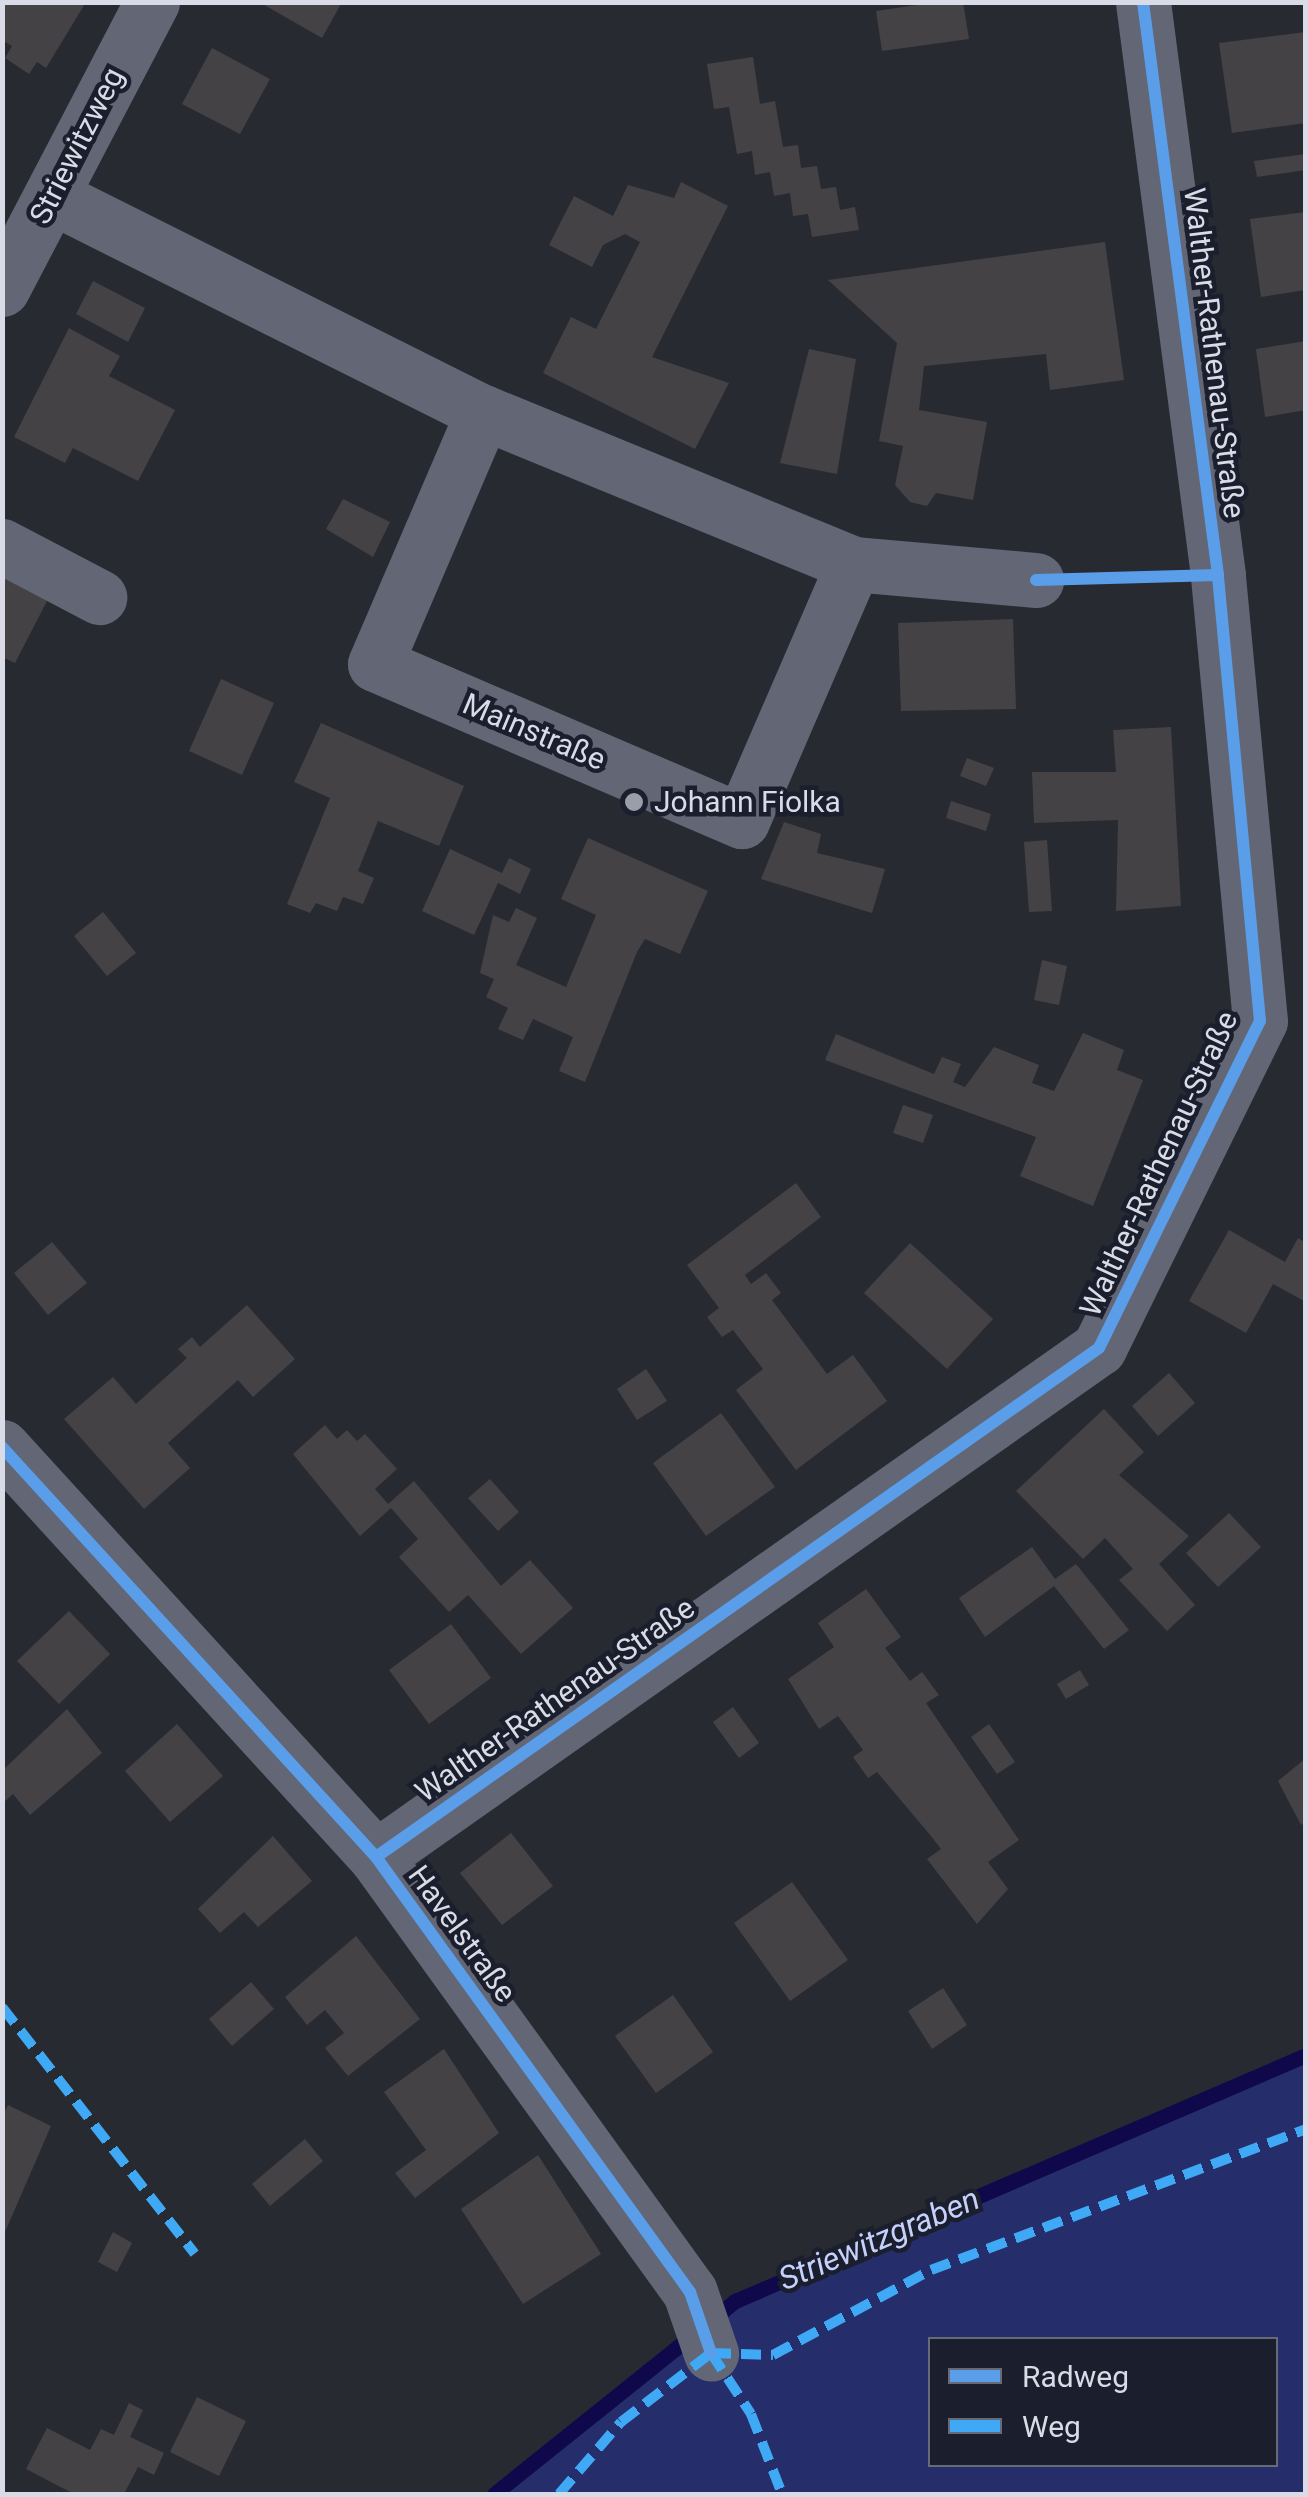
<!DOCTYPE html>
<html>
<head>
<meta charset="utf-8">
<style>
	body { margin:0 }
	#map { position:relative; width:1308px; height:2497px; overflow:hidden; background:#282a32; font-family:Roboto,sans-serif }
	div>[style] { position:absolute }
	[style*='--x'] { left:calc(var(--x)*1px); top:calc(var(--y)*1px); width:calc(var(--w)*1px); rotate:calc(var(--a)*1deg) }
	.green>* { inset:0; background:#252d6a }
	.stream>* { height:15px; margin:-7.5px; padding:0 7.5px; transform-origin:7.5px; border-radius:7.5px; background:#0f094b }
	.building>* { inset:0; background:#444245 }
	.minor>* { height:55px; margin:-27.5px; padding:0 27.5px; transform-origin:27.5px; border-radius:27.5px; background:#626675 }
	.quiet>* { height:10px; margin-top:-5px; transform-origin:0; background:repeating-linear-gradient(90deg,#3fa9f5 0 20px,transparent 0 30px) }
	.cycleway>* { height:12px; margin:-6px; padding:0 6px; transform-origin:6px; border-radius:6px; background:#5a9eea }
	.dots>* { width:28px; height:28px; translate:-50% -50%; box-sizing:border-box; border:5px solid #1a1e2d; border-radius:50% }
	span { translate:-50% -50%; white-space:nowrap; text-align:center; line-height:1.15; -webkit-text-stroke:9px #1a1e2d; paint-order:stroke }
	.street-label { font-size:30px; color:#d9dce7 }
	.poi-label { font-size:30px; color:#d9dce7 }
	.left { translate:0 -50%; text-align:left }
	.water-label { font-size:32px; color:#c5d1fb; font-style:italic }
	.frame { position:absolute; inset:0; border:5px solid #d9dce7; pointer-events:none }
	.legend { position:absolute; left:928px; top:2337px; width:350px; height:130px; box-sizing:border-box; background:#1a1e2d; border:2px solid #666a77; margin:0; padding:12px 18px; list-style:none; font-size:30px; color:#d9dce7 }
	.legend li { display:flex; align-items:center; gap:20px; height:50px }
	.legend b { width:50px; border:2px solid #666a77 }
</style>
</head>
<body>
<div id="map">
	<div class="green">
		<div style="clip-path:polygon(evenodd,1305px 2055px,1305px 2494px,494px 2494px,735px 2301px,1305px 2055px,931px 2340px,1276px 2340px,1276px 2464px,931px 2464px,931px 2340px)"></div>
	</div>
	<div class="stream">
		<div style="--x:712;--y:2320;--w:30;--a:-40"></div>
		<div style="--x:735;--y:2301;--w:622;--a:-23.31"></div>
		<div style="--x:494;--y:2494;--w:256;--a:-38.7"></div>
	</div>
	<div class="building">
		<div style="clip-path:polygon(2px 2px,86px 2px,46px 68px,37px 62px,29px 74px,5px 58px,12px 46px,2px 40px)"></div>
		<div style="clip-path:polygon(259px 2px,342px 2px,322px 38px)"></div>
		<div style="clip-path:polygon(937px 2px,963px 2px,969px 39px,882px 51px,876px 11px)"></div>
		<div style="clip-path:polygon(1306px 32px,1306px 123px,1232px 133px,1219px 43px)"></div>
		<div style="clip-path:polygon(212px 48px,270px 79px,240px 134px,182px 104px)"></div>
		<div style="clip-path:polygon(753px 57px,760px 104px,775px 101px,783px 147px,798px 145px,801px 168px,817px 166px,821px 189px,836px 187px,840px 210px,855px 207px,859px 230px,812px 237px,808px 214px,793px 216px,790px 193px,774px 196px,770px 172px,755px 175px,752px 151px,737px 154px,729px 107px,714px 109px,707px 64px)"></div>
		<div style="clip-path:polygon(1306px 154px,1306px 170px,1257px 177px,1254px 161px)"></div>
		<div style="clip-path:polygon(681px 182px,728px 206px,652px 357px,729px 383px,695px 449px,543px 373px,571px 317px,596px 329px,640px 242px,625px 234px,603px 245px,592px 267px,549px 245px,574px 196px,613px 216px,628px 185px,674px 198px)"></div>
		<div style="clip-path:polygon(1306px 212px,1306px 290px,1261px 297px,1250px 219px)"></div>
		<div style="clip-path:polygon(1105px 242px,1124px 380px,1050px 390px,1046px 354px,924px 366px,919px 410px,987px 422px,973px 500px,936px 493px,927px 506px,910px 502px,895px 485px,903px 446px,879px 441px,897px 343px,828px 280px)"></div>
		<div style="clip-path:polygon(93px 281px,145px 308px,128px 342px,76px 314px)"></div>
		<div style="clip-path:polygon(69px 328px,120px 356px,109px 376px,175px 410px,138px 481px,73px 448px,65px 463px,14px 437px)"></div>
		<div style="clip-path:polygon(1306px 341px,1306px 410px,1265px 417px,1256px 349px)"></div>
		<div style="clip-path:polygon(809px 349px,856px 359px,837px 474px,780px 463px)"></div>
		<div style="clip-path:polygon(343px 499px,390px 522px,373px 557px,326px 529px)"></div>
		<div style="clip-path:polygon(2px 575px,48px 599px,15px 663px,2px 657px)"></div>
		<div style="clip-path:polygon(1013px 619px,1016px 709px,901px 711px,898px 623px)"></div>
		<div style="clip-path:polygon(221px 679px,274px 703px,242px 775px,189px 751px)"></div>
		<div style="clip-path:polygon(321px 723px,464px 786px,439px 846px,378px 821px,358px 871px,374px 878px,363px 904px,343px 897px,337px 911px,316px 903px,310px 913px,287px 904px,330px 798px,294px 782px)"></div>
		<div style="clip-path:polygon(1171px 727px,1181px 906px,1116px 911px,1118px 820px,1034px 823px,1032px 772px,1116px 772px,1113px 730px)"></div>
		<div style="clip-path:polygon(967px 758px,994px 768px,986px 786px,960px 776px)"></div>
		<div style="clip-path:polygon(951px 801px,991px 814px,986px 831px,946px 818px)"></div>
		<div style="clip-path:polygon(784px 822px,821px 834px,817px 853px,885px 869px,872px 913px,761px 879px)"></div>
		<div style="clip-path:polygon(588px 838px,708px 891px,680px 954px,645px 939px,637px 952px,585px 1082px,559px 1071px,573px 1037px,533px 1019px,523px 1040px,498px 1029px,508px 1008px,486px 997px,494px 979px,480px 973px,493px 915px,509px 922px,516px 908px,537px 918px,516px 965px,566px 987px,596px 915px,561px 899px)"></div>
		<div style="clip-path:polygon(1047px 840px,1052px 911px,1029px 912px,1024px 842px)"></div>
		<div style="clip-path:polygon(450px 849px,502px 873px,509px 858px,531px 869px,520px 894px,498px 883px,474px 935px,422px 911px)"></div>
		<div style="clip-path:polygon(103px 912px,136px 953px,107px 976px,74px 936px)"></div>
		<div style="clip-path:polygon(1042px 960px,1067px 966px,1059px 1005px,1034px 1000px)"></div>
		<div style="clip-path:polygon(1083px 1033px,1124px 1050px,1117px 1070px,1143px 1080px,1093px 1206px,1020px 1176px,1036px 1137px,825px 1060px,836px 1034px,934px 1074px,942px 1057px,961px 1064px,953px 1082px,965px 1087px,994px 1047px,1039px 1065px,1032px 1083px,1054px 1091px)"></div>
		<div style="clip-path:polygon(903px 1105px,933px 1115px,923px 1143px,893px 1133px)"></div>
		<div style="clip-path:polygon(796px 1183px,821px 1217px,745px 1275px,751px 1284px,766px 1273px,781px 1293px,772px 1300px,827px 1374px,853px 1355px,887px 1401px,796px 1470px,736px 1390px,763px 1369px,733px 1330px,722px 1337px,707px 1317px,719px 1308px,687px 1265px)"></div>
		<div style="clip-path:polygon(1229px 1230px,1285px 1262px,1298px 1238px,1306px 1243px,1306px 1302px,1273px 1284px,1246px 1333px,1189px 1301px)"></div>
		<div style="clip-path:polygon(52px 1242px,87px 1283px,48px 1315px,14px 1273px)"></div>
		<div style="clip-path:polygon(910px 1243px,993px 1319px,947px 1369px,864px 1293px)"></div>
		<div style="clip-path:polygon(247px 1305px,295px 1359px,253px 1397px,238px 1380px,168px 1443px,190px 1468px,144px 1509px,64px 1419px,113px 1377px,136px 1404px,187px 1358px,178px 1349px,192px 1337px,200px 1347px)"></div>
		<div style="clip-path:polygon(646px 1369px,667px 1401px,637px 1420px,617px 1389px)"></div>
		<div style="clip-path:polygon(1169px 1373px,1195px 1403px,1158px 1436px,1132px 1406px)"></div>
		<div style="clip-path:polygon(1104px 1409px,1144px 1452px,1119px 1475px,1189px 1536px,1159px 1564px,1195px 1605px,1167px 1631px,1119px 1580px,1133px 1569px,1105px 1538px,1083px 1559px,1016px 1491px)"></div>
		<div style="clip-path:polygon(721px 1413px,775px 1487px,706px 1536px,653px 1463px)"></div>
		<div style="clip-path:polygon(325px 1425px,337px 1439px,347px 1430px,357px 1441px,365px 1434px,397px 1469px,375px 1489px,388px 1504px,414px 1481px,501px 1586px,530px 1560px,573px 1608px,521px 1654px,468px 1595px,449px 1612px,399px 1557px,418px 1539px,391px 1508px,360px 1536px,293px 1454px)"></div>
		<div style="clip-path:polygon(490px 1479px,519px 1512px,498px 1531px,468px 1498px)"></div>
		<div style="clip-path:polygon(1229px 1513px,1261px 1547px,1218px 1587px,1186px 1553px)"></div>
		<div style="clip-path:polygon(1032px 1547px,1055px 1579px,1076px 1564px,1129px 1630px,1104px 1649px,1054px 1586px,985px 1637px,959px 1598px)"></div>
		<div style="clip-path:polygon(866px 1589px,901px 1637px,885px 1648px,910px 1681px,922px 1672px,939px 1695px,926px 1703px,1019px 1840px,988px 1862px,1008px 1889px,977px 1924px,927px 1859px,941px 1849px,931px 1836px,877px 1772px,868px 1778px,853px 1757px,863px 1750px,838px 1716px,819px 1729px,788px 1679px,834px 1647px,818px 1623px)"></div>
		<div style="clip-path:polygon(69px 1611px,110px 1654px,59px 1704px,17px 1661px)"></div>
		<div style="clip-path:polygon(451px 1624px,491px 1678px,429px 1724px,389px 1670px)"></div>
		<div style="clip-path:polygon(1080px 1670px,1089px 1685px,1066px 1699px,1057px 1684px)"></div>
		<div style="clip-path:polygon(733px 1707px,759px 1743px,739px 1758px,713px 1722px)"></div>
		<div style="clip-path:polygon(67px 1709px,102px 1753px,30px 1815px,13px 1794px,3px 1803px,2px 1771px)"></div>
		<div style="clip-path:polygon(177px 1724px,223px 1776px,170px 1822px,125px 1771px)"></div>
		<div style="clip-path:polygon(989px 1724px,1015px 1762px,997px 1774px,971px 1737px)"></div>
		<div style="clip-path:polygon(1306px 1758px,1306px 1821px,1301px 1825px,1278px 1781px)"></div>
		<div style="clip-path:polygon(511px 1833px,553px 1886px,502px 1925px,460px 1873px)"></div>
		<div style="clip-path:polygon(273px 1836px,312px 1881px,258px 1927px,244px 1912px,220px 1933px,198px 1909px)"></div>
		<div style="clip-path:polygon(792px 1882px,848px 1960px,790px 2001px,734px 1923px)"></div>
		<div style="clip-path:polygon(356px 1936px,420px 2019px,348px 2076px,325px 2048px,344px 2033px,325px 2010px,307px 2025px,285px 1997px)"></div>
		<div style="clip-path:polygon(251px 1982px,274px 2009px,232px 2046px,209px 2019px)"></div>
		<div style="clip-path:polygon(943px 1988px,967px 2025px,932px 2049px,908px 2011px)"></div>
		<div style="clip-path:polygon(673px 1995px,713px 2052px,656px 2093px,615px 2036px)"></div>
		<div style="clip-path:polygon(444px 2049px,499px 2133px,415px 2198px,395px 2173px,426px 2150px,384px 2092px)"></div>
		<div style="clip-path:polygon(8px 2105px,51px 2126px,5px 2232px,2px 2116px)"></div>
		<div style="clip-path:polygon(305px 2139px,323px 2161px,270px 2206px,252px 2184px)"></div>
		<div style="clip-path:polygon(538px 2155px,601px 2254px,523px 2304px,461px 2209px)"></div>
		<div style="clip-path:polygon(113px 2232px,132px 2243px,117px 2272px,98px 2262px)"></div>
		<div style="clip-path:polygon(197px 2397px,246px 2421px,219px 2476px,170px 2452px)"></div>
		<div style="clip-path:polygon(129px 2403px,143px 2410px,130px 2437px,164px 2453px,154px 2475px,138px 2467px,124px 2494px,74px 2494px,26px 2469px,47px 2428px,90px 2450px,101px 2429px,114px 2435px)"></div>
	</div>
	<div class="minor">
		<div style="--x:51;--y:196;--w:483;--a:26.6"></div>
		<div style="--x:483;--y:412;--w:400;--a:22.3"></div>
		<div style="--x:853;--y:564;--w:184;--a:5"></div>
		<div style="--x:2;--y:289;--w:324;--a:-62.4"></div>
		<div style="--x:483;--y:412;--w:274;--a:113.2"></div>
		<div style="--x:375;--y:664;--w:399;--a:23.2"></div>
		<div style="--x:742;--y:821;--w:280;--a:-66.6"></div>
		<div style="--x:2;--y:546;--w:110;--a:27.7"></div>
		<div style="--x:2;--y:1447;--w:555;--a:47.63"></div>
		<div style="--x:376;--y:1857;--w:536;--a:54.18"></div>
		<div style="--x:690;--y:2292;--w:65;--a:71"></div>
		<div style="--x:376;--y:1857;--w:884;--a:-35.15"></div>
		<div style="--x:1099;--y:1348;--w:364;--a:-63.8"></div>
		<div style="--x:1260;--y:1021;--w:448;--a:-95.4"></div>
		<div style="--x:1218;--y:575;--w:578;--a:-97.46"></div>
	</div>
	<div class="quiet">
		<div style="--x:2;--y:2007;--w:313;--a:52"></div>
		<div style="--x:711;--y:2353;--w:73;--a:56.7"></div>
		<div style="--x:751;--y:2414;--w:86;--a:68.8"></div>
		<div style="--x:559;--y:2494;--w:95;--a:-49.3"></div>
		<div style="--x:621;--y:2422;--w:113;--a:-37.5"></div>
		<div style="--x:711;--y:2353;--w:62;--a:1.8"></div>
		<div style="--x:773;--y:2355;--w:179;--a:-28.3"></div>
		<div style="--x:931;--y:2270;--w:401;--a:-20.6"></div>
	</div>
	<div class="cycleway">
		<div style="--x:1036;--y:580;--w:182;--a:-1.6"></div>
		<div style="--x:2;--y:1447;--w:555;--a:47.63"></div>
		<div style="--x:376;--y:1857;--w:536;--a:54.18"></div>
		<div style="--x:690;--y:2292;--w:65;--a:71"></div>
		<div style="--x:376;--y:1857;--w:884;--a:-35.15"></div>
		<div style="--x:1099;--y:1348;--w:364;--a:-63.8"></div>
		<div style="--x:1260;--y:1021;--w:448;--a:-95.4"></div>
		<div style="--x:1218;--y:575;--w:578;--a:-97.46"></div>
	</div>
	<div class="dots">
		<div style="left:634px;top:802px;background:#9b9ea8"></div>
	</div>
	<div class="street-label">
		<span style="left:77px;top:146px;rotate:-63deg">Striewitzweg</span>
		<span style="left:1214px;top:353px;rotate:83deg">Walther-Rathenau-Straße</span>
		<span style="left:534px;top:732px;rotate:23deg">Mainstraße</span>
		<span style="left:1159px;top:1164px;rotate:-65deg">Walther-Rathenau-Straße</span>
		<span style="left:555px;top:1700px;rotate:-35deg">Walther-Rathenau-Straße</span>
		<span style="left:462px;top:1934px;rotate:54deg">Havelstraße</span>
	</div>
	<div class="poi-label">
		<span class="left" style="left:654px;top:802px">Johann Fiolka</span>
	</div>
	<div class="water-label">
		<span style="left:879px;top:2239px;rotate:-23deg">Striewitzgraben</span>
	</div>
	<div class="frame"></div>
	<ul class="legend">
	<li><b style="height:12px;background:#5a9eea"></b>Radweg</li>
	<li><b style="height:12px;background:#3fa9f5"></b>Weg</li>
	</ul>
</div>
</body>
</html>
